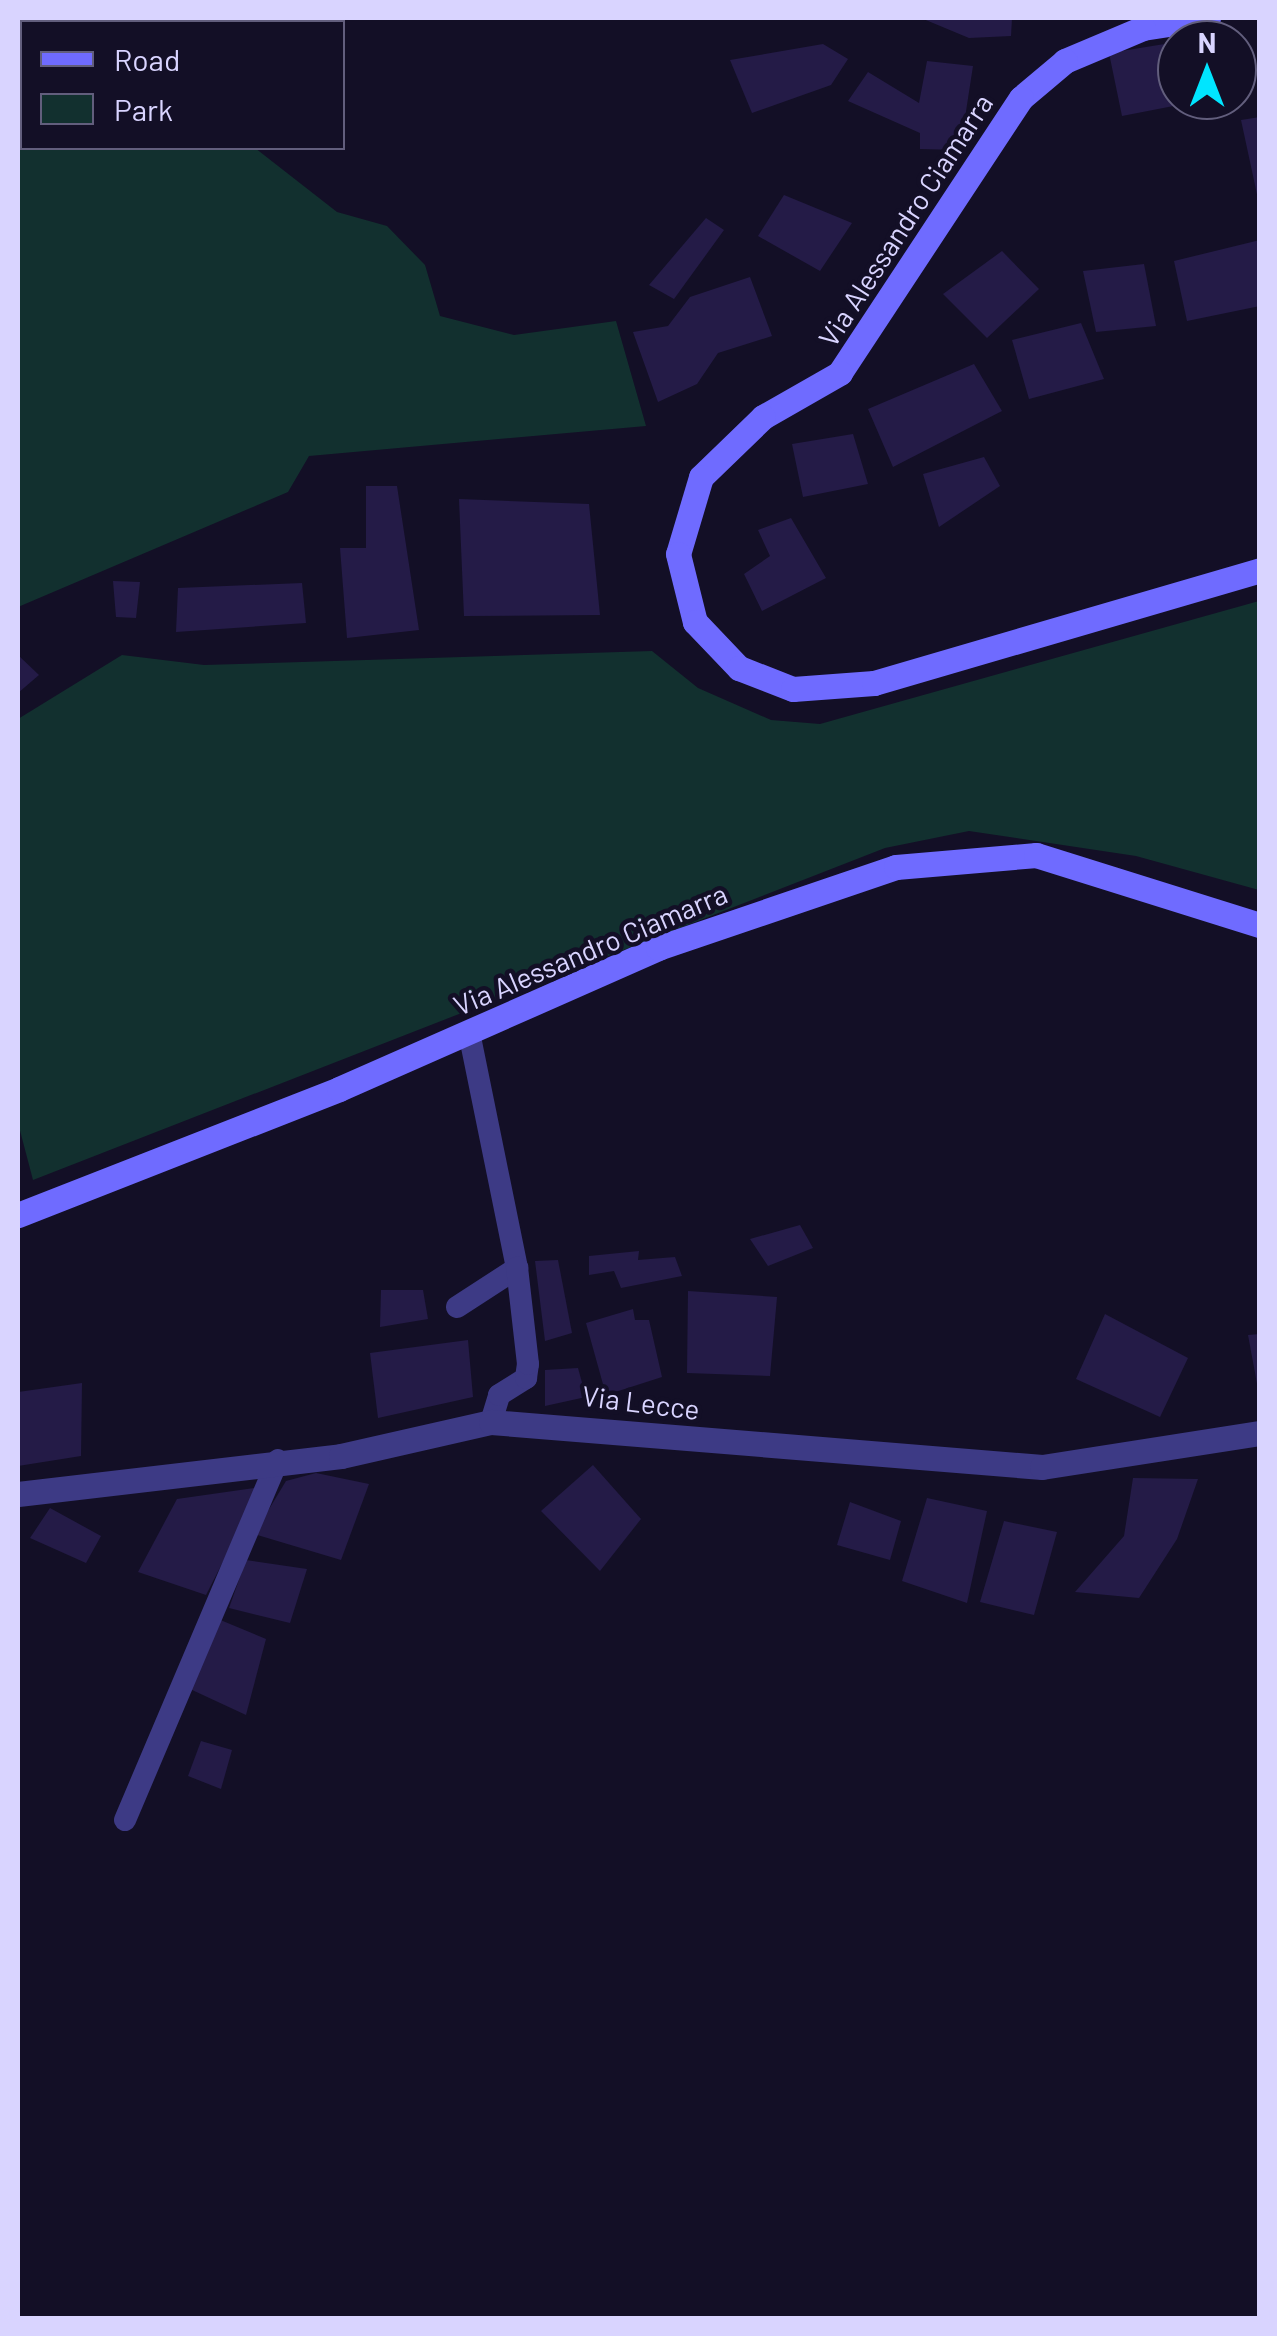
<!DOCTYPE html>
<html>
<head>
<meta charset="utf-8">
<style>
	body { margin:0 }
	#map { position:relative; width:1277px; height:2336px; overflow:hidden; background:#130f26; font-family:Barlow,sans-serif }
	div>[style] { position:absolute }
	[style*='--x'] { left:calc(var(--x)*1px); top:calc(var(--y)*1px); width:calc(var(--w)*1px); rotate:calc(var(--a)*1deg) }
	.green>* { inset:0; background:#12302f }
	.building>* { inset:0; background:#241b47 }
	.lane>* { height:22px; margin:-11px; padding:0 11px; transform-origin:11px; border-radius:11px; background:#3d3a85 }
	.street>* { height:25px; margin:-12.5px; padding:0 12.5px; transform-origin:12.5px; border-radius:12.5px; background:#3d3a85 }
	.secondary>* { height:25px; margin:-12.5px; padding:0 12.5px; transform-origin:12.5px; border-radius:12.5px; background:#6f6bff }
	span { translate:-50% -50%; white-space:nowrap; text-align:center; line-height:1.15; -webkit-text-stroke:9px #130f26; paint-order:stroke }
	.street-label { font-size:28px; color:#d9d4ff }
	.frame { position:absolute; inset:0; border:20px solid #d9d4ff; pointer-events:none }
	.legend { position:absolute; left:20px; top:20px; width:325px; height:130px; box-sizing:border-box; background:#130f26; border:2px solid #625e7d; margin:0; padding:12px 18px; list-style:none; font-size:30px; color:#d9d4ff }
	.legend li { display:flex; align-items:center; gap:20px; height:50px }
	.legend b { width:50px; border:2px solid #625e7d }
	.north { position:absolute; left:1157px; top:20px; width:100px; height:100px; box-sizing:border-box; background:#130f26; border:2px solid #625e7d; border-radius:50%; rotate:0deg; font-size:28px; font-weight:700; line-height:40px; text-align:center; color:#d9d4ff }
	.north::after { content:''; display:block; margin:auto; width:35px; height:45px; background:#00e5ff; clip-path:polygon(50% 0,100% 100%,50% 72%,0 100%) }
</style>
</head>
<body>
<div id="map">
	<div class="green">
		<div style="clip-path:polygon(18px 18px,156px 22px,22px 22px,22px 148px,255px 148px,337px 212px,387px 226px,425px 265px,440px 316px,514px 335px,616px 321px,646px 426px,309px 456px,288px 492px,18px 607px)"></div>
		<div style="clip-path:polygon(1259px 601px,1259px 890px,1136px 856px,969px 831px,885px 848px,33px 1180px,18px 1123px,18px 719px,122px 655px,204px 665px,652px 651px,698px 688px,771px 720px,820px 724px)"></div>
	</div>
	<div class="building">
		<div style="clip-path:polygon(921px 18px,1012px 18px,1011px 36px,969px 38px)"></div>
		<div style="clip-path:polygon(1238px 32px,1252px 90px,1237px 93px,1237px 40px,1204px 38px)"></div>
		<div style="clip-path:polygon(1177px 42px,1177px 100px,1194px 102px,1122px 116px,1109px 53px)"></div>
		<div style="clip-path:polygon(823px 44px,848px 59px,831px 85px,752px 113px,730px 60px)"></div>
		<div style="clip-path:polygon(927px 61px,973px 66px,960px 150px,920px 149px,920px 133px,848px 101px,868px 72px,919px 103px)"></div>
		<div style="clip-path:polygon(1260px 117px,1260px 199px,1258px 199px,1241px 120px)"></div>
		<div style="clip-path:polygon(784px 195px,852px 223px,820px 271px,758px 236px)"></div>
		<div style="clip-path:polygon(706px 218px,724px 230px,674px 299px,649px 285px)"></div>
		<div style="clip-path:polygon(1260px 240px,1260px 306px,1187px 321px,1174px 261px)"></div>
		<div style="clip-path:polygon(1002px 251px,1039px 289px,987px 338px,943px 294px)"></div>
		<div style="clip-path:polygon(1144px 264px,1156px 326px,1096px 332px,1083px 271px)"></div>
		<div style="clip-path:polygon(750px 277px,772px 336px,718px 353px,697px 384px,658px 402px,633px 332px,668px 326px,690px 297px)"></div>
		<div style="clip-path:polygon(1081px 323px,1104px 379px,1029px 399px,1012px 340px)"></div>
		<div style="clip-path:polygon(974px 364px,1002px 411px,893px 467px,868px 409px)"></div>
		<div style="clip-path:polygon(853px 434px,868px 484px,803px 497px,792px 444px)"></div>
		<div style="clip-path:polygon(984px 457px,1000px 486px,939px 527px,923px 474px)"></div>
		<div style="clip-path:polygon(366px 486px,397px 486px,419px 630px,347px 638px,340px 548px,366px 548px)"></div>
		<div style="clip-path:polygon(459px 499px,589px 504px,600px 615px,464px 616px)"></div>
		<div style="clip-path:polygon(791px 518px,826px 578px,762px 611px,744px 574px,770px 556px,758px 530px)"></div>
		<div style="clip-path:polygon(113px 581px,140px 582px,136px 618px,116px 617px)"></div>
		<div style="clip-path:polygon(302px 583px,306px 623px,176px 632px,178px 588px)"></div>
		<div style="clip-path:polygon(18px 655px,39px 675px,18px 693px)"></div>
		<div style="clip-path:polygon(800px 1225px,813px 1248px,768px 1266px,750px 1239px)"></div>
		<div style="clip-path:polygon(639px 1251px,638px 1260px,675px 1257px,682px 1276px,621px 1288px,614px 1271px,589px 1275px,589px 1256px)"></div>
		<div style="clip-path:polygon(558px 1260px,572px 1333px,545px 1341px,535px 1261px)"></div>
		<div style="clip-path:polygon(381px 1290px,423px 1290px,428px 1319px,380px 1327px)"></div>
		<div style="clip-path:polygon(688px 1291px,777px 1297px,770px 1376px,687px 1373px)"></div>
		<div style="clip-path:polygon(633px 1309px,635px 1320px,649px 1320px,662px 1377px,606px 1395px,586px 1323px)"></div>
		<div style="clip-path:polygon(1105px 1314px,1188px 1358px,1160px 1417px,1076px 1379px)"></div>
		<div style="clip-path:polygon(1260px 1334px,1260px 1389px,1258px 1389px,1248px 1335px)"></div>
		<div style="clip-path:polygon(468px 1340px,473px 1397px,378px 1418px,370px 1353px)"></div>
		<div style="clip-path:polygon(578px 1368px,586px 1397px,545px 1406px,545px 1370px)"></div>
		<div style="clip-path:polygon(82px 1383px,81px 1456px,18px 1466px,18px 1392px)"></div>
		<div style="clip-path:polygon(593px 1465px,641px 1519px,600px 1571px,541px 1511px)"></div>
		<div style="clip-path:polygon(316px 1473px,369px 1484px,341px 1560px,254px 1534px,286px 1481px)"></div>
		<div style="clip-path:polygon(1133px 1478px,1198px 1479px,1177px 1539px,1139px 1598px,1075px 1592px,1124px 1536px)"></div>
		<div style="clip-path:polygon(261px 1487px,206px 1595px,138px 1572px,177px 1499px)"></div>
		<div style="clip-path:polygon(927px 1498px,987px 1511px,967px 1603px,902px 1581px)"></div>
		<div style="clip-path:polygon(850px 1502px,901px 1521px,890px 1560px,837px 1545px)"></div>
		<div style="clip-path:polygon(50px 1508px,101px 1536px,86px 1563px,30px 1538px)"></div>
		<div style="clip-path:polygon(1004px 1521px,1057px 1532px,1034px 1615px,980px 1602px)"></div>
		<div style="clip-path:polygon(246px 1560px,307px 1569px,290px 1623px,229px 1608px)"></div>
		<div style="clip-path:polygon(218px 1619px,266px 1639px,246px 1715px,190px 1689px)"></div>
		<div style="clip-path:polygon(201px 1741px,232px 1750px,221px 1789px,188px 1776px)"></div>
	</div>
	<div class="lane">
		<div style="--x:457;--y:1307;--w:72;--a:-33"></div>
		<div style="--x:517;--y:1268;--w:241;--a:-101.5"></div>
		<div style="--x:491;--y:1422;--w:28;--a:-73"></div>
		<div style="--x:499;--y:1395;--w:32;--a:-32"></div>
		<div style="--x:526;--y:1378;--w:14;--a:-82"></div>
		<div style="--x:528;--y:1364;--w:97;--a:-96.5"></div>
		<div style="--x:125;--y:1820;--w:391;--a:-67"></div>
	</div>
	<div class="street">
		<div style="--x:18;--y:1494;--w:325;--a:-6.7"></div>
		<div style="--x:341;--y:1456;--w:154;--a:-12.8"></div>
		<div style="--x:491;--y:1422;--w:553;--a:4.67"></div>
		<div style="--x:1042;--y:1467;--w:221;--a:-8.9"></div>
	</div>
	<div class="secondary">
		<div style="--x:1208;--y:18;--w:66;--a:171.3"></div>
		<div style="--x:1143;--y:28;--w:85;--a:157.1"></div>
		<div style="--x:1065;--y:61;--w:57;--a:139.9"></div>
		<div style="--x:1021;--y:98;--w:329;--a:123.4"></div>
		<div style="--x:840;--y:373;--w:89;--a:150.3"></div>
		<div style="--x:763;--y:417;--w:86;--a:135.9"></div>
		<div style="--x:701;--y:477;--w:80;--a:106.6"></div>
		<div style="--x:678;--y:554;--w:70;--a:76"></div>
		<div style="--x:695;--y:622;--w:64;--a:46.3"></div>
		<div style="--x:739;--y:668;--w:58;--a:21.3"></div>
		<div style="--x:793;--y:689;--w:81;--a:-4.2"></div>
		<div style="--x:874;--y:683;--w:402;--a:-16.3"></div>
		<div style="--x:18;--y:1215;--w:345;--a:-21.4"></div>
		<div style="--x:339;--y:1089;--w:349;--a:-23.8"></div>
		<div style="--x:658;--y:948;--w:251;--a:-18.8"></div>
		<div style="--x:896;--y:867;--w:141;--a:-4.9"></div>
		<div style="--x:1036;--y:855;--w:235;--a:17.4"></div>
	</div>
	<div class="street-label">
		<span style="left:905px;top:220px;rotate:-57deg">Via Alessandro Ciamarra</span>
		<span style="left:590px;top:949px;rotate:-23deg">Via Alessandro Ciamarra</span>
		<span style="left:641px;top:1402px;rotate:7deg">Via Lecce</span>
	</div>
	<div class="frame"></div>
	<ul class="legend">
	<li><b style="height:12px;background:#6f6bff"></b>Road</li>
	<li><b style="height:28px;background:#12302f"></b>Park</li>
	</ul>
	<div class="north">N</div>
</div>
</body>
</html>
